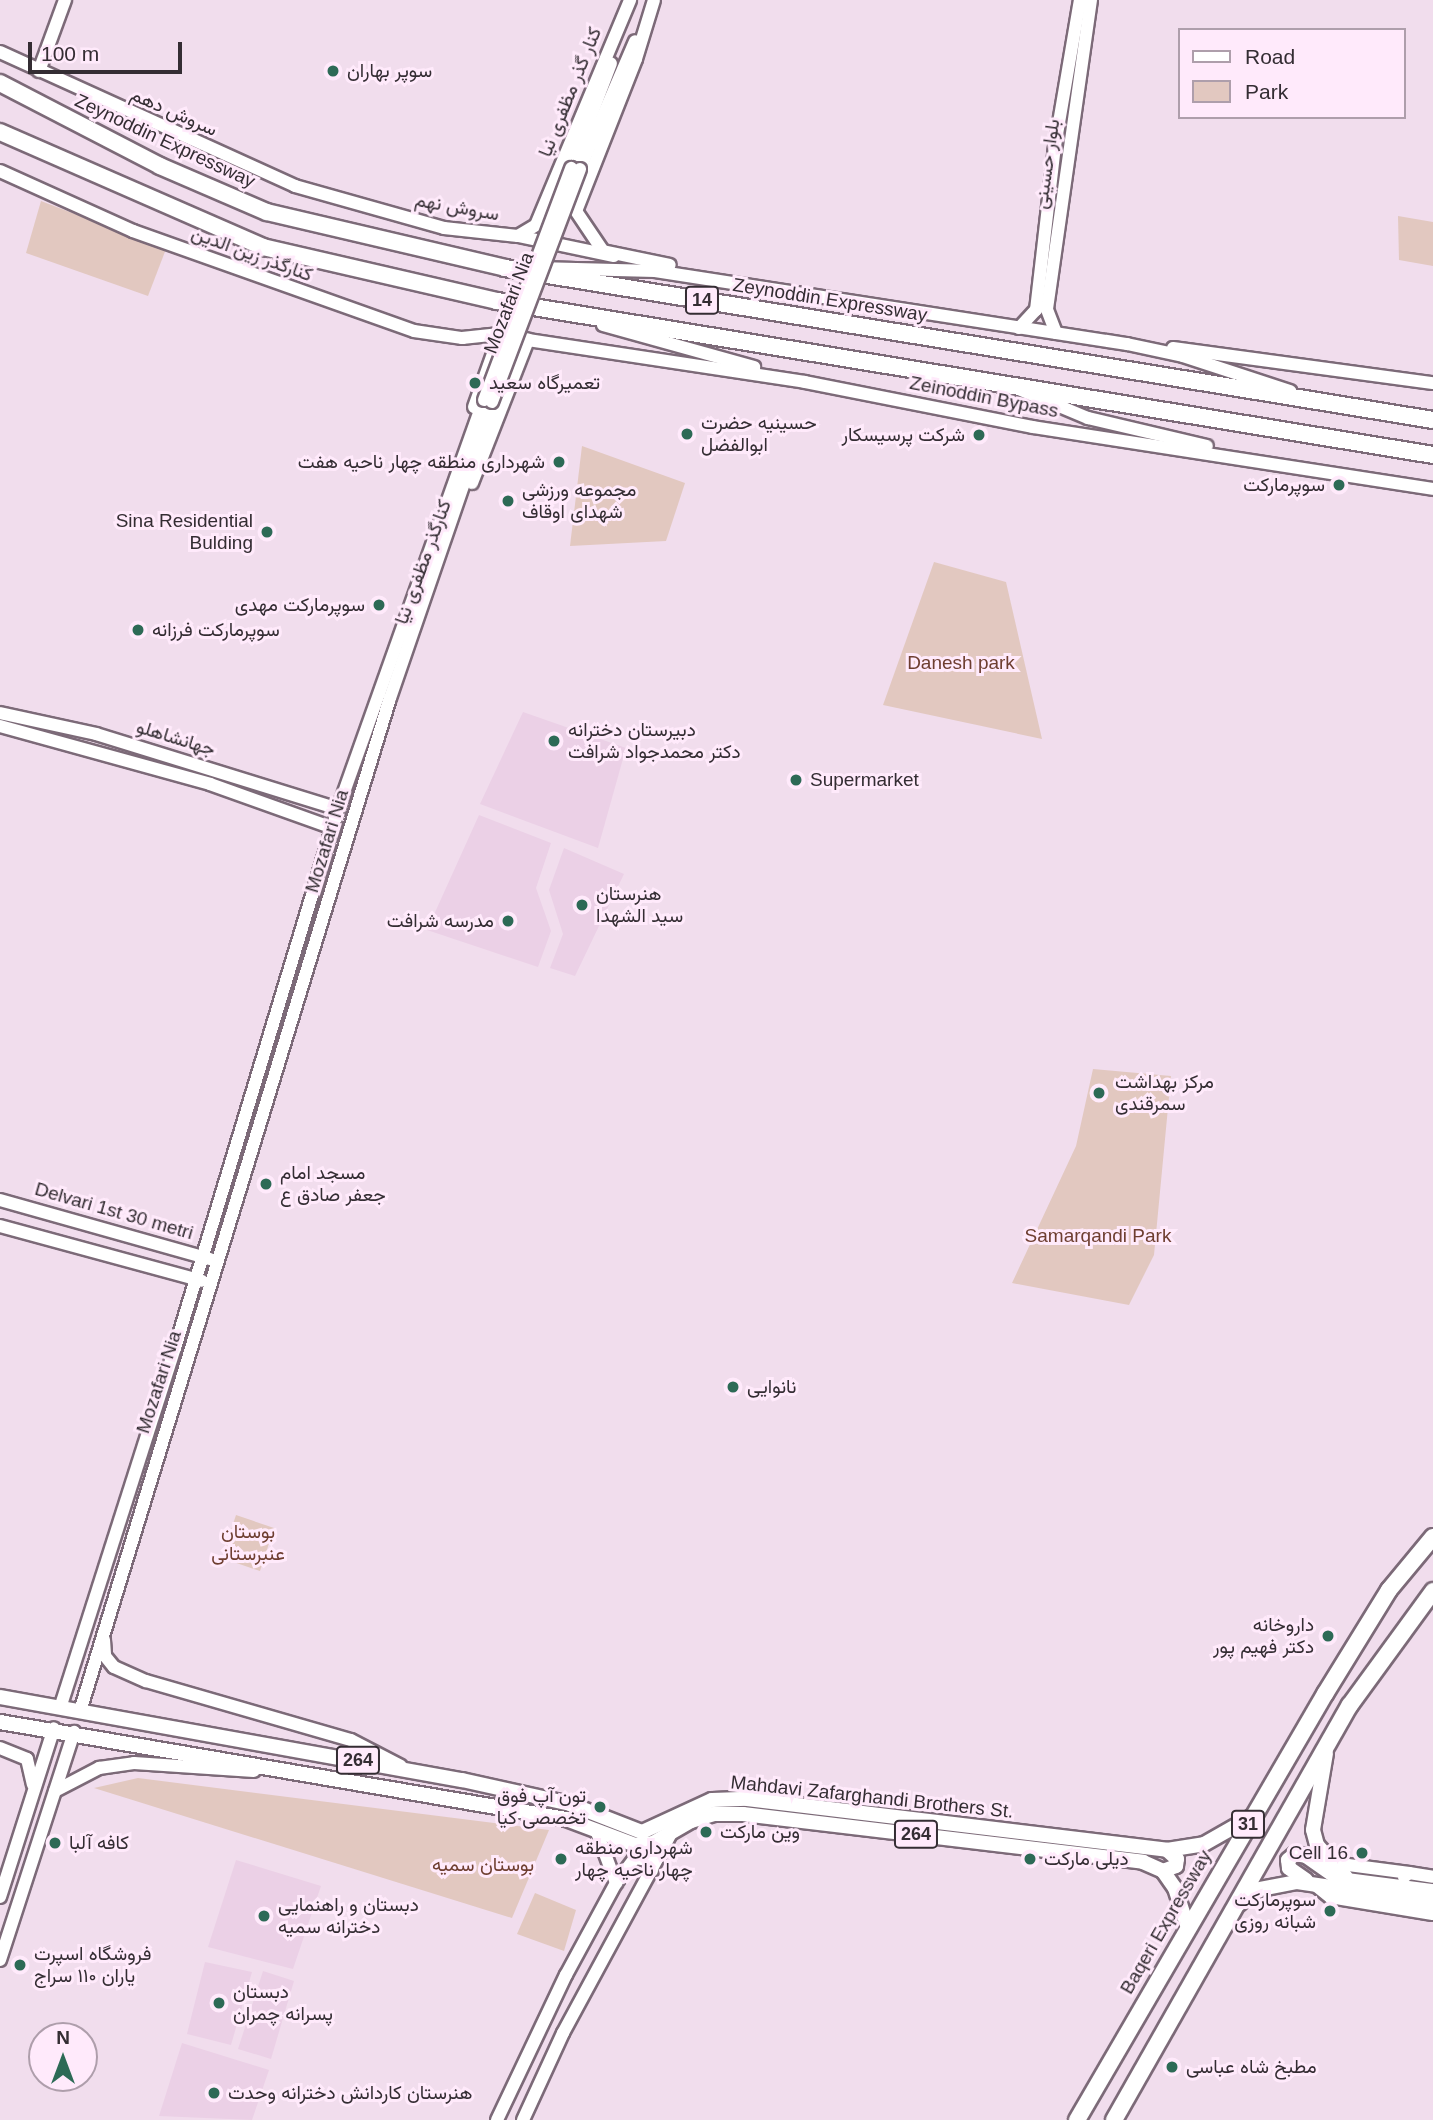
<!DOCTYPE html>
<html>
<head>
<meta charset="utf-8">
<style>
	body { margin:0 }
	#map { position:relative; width:1433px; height:2120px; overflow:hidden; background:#f1dded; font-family:Arial,Vazirmatn,sans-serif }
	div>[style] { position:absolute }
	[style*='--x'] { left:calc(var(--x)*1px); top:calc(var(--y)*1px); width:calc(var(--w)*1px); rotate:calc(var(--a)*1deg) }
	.built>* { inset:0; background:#ebd0e6 }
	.green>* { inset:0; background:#e2c8c0 }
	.roads { filter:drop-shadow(2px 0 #7c6a78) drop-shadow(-2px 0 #7c6a78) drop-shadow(0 2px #7c6a78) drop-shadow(0 -2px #7c6a78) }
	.secondary>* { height:12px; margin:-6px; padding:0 6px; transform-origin:6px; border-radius:6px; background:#fff }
	.primary>* { height:14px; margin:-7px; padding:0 7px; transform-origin:7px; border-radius:7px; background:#fff }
	.highway>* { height:16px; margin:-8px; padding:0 8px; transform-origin:8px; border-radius:8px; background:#fff }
	.bridges { filter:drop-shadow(2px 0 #7c6a78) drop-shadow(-2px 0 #7c6a78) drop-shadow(0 2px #7c6a78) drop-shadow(0 -2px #7c6a78) }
	.secondary-bridge>* { height:12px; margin:-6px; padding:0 6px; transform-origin:6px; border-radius:6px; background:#fff }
	.dots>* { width:19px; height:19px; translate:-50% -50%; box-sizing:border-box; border:4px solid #ffeafb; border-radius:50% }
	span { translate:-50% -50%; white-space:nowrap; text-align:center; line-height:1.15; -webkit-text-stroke:6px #ffeafb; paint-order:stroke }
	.shield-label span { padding:2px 5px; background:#ffeafb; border:2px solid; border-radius:5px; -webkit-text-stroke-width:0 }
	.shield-label { font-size:18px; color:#342d33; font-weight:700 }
	.poi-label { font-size:19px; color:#342d33 }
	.left { translate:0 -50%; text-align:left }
	.right { translate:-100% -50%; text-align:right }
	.street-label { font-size:19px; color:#342d33 }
	.park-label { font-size:19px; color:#6e3e30 }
	.legend { position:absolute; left:1178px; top:28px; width:228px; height:91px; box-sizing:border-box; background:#ffeafb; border:2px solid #ae9eab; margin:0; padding:9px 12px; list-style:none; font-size:21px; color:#342d33 }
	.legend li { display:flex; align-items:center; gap:14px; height:35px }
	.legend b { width:35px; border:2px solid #ae9eab }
	.north { position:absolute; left:28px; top:2022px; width:70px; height:70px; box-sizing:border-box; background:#ffeafb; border:2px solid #ae9eab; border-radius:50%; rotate:0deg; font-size:19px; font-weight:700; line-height:28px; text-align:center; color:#342d33 }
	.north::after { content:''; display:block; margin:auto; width:24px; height:32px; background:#2d6a56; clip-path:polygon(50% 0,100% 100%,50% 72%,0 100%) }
	.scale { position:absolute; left:28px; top:42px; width:154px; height:32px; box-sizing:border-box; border:4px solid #342d33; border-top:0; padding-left:9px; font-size:21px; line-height:24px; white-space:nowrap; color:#342d33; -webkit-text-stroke:5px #ffeafb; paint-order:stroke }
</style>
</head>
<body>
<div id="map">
	<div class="built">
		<div style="clip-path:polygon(523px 712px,626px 748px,598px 848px,480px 804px)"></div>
		<div style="clip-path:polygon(479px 815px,551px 843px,536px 888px,551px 931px,538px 967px,427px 930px)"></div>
		<div style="clip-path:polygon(564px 848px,624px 874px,575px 976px,550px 968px,563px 934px,549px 890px)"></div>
		<div style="clip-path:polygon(236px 1860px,321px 1886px,293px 1969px,208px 1947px)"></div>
		<div style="clip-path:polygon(205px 1962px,252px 1972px,231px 2045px,187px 2034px)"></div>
		<div style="clip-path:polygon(263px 1971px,294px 1981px,271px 2059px,238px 2049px)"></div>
		<div style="clip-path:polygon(182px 2043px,269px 2070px,252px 2120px,159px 2116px)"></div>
	</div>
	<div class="green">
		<div style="clip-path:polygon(41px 201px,166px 249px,148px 296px,26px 253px)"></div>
		<div style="clip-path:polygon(1398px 216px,1433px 222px,1433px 266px,1399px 260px)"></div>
		<div style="clip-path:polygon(582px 446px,685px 483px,666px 541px,570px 546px)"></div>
		<div style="clip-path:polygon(934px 562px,1006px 582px,1042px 739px,883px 705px)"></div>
		<div style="clip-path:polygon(1093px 1069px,1171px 1076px,1154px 1255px,1129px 1305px,1012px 1283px,1076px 1146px)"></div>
		<div style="clip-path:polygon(236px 1515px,274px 1528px,260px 1571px,222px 1558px)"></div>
		<div style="clip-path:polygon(138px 1778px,549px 1830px,512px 1918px,94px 1788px)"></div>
		<div style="clip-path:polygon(535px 1893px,576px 1910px,564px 1951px,517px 1934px)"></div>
	</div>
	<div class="roads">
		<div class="secondary">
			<div style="--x:654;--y:0;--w:62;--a:107"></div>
			<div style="--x:636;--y:59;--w:163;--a:111.5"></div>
			<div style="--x:576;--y:211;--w:48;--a:56"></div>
			<div style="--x:603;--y:251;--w:68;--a:11.8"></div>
			<div style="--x:0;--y:52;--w:324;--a:24.4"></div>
			<div style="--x:295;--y:186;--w:155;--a:15.7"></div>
			<div style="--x:444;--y:228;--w:74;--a:6.2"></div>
			<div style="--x:518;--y:236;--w:98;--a:11.8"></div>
			<div style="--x:39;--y:71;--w:76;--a:-69.9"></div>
			<div style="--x:571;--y:168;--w:112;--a:-69.1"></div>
			<div style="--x:580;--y:169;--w:139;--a:-66.7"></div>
			<div style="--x:0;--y:171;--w:146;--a:24.3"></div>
			<div style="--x:133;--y:231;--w:298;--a:19.6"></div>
			<div style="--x:414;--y:331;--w:49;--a:8.3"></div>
			<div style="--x:462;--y:338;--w:38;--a:-6"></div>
			<div style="--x:518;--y:236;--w:21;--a:-31"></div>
			<div style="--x:536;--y:225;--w:244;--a:-67.3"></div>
			<div style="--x:537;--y:268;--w:118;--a:1.5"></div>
			<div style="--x:655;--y:271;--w:478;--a:8.8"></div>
			<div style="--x:1127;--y:344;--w:57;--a:12.1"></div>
			<div style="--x:1183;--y:356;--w:113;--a:18.1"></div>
			<div style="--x:603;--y:325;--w:157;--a:15.5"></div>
			<div style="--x:1019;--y:328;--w:25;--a:-47"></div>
			<div style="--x:1036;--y:310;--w:165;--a:-83.4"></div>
			<div style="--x:1055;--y:146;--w:148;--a:-80.3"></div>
			<div style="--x:1056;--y:333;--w:26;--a:-111"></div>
			<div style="--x:1047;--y:309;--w:312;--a:-81.9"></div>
			<div style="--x:1173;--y:348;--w:262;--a:7.7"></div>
			<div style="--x:1021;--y:390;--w:73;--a:22.7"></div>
			<div style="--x:1088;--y:418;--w:122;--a:13.2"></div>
			<div style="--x:474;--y:407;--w:77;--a:-70.4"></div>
			<div style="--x:500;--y:334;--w:7;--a:-16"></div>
			<div style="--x:507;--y:332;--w:22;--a:21"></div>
			<div style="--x:528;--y:340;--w:280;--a:8.6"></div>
			<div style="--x:805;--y:382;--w:232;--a:11.2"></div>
			<div style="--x:1033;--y:427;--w:405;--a:8.8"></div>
			<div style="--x:472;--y:483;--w:154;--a:-68.6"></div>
			<div style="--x:0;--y:713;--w:98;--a:12.3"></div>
			<div style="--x:96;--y:734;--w:253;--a:17.2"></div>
			<div style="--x:0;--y:726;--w:218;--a:15.4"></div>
			<div style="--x:210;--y:784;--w:131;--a:19.7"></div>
			<div style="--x:0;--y:1200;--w:218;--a:15.7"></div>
			<div style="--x:0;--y:1226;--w:209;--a:15.2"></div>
			<div style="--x:104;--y:1640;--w:16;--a:86"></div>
			<div style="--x:105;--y:1656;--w:14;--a:51"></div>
			<div style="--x:114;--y:1667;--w:35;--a:24"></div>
			<div style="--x:146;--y:1681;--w:213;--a:16.1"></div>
			<div style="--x:351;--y:1740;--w:56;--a:27.5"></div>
			<div style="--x:61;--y:1705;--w:375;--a:-72.3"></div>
			<div style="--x:175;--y:1348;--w:563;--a:-73.17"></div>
			<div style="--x:338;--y:809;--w:434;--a:-70.4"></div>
			<div style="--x:81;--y:1708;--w:1056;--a:-72.99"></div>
			<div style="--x:390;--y:698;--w:313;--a:-71"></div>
			<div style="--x:0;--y:1748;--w:29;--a:22"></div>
			<div style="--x:27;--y:1759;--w:26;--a:77"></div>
			<div style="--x:55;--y:1791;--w:50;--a:-27.6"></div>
			<div style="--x:99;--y:1768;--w:35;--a:-8"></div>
			<div style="--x:134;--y:1763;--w:120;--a:3.8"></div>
			<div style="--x:596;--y:1830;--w:57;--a:69.3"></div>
			<div style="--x:1333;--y:1863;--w:77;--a:7.5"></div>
			<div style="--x:1404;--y:1877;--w:6;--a:-39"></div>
			<div style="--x:1409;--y:1873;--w:24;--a:9"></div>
			<div style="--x:1314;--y:1884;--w:21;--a:39"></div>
			<div style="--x:1330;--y:1897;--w:104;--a:9.4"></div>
			<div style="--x:0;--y:1897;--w:177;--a:-72.3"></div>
			<div style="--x:0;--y:1960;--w:240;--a:-72"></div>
			<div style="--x:497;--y:2120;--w:161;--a:-64.6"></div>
			<div style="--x:566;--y:1975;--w:105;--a:-61.5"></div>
			<div style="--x:616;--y:1883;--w:31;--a:-53"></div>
			<div style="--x:635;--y:1858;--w:12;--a:9"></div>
			<div style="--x:647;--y:1860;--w:12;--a:66"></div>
			<div style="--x:523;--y:2120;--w:96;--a:-65.3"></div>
			<div style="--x:563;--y:2033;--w:227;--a:-61.6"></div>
		</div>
		<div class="primary">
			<div style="--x:0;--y:1697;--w:469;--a:10.2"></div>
			<div style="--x:462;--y:1780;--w:111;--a:12.5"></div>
			<div style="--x:570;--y:1804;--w:77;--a:21.3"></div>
			<div style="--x:642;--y:1832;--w:77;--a:-24.6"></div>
			<div style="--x:712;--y:1800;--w:35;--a:-2"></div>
			<div style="--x:747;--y:1799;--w:423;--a:6.9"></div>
			<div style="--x:1167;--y:1850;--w:37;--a:-9"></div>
			<div style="--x:1204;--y:1844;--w:56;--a:-29.7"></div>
			<div style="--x:0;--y:1722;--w:574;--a:9.72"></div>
			<div style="--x:566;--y:1819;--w:74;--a:20.6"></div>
			<div style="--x:635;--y:1845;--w:18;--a:-6"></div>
			<div style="--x:653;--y:1843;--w:44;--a:-30.1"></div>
			<div style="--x:691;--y:1821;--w:24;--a:-17"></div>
			<div style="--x:714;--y:1814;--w:29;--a:0"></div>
			<div style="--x:743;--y:1814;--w:403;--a:6.8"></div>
			<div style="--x:1143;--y:1862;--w:22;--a:24"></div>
			<div style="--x:1163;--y:1871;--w:21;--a:55"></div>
			<div style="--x:1175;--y:1888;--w:40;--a:72"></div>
			<div style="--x:1326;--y:1753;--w:78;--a:99.6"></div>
			<div style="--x:1313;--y:1830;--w:16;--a:75"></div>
			<div style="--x:1317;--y:1845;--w:43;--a:47.8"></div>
			<div style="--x:1163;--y:1871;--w:14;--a:-21"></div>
			<div style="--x:1176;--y:1866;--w:7;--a:-82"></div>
			<div style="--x:1177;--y:1859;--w:13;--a:-138"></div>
			<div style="--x:1306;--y:1880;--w:21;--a:-145"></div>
			<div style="--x:1289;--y:1868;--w:8;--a:-97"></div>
			<div style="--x:1288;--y:1860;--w:9;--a:-41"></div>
			<div style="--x:1295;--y:1854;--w:11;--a:10"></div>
			<div style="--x:1306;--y:1856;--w:40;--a:34.9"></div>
			<div style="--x:1339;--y:1879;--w:95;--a:7.3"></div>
			<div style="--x:1239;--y:1904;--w:21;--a:-41"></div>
			<div style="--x:1255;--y:1890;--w:43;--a:-10.8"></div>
			<div style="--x:1297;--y:1882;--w:137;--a:8.4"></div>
		</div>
		<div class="highway">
			<div style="--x:0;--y:83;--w:180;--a:27.4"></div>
			<div style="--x:160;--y:166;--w:116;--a:23.3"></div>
			<div style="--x:267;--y:212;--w:244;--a:13.2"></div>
			<div style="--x:505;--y:268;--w:940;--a:9.3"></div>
			<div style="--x:0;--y:132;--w:287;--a:23.6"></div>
			<div style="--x:263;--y:247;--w:240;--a:13"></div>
			<div style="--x:497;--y:301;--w:949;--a:9.34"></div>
			<div style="--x:1077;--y:2120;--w:493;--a:-59.8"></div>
			<div style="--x:1325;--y:1694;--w:122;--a:-58.4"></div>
			<div style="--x:1389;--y:1590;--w:69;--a:-50.3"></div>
			<div style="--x:1114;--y:2120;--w:477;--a:-60.4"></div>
			<div style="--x:1350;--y:1705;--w:141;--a:-53.9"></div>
		</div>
	</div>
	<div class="bridges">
		<div class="secondary-bridge">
			<div style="--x:484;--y:400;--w:248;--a:-69.4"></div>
			<div style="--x:492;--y:402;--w:249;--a:-69.3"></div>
		</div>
	</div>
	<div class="dots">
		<div style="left:333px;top:71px;background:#2d6a56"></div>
		<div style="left:475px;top:383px;background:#2d6a56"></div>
		<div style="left:687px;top:434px;background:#2d6a56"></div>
		<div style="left:979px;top:435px;background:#2d6a56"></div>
		<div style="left:559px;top:462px;background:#2d6a56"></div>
		<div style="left:1339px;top:485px;background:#2d6a56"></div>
		<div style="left:508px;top:501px;background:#2d6a56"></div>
		<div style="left:267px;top:532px;background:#2d6a56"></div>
		<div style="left:379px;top:605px;background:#2d6a56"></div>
		<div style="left:138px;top:630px;background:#2d6a56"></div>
		<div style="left:554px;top:741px;background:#2d6a56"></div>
		<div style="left:796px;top:780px;background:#2d6a56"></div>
		<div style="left:582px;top:905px;background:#2d6a56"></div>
		<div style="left:508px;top:921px;background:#2d6a56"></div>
		<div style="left:1099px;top:1093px;background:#2d6a56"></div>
		<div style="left:266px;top:1184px;background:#2d6a56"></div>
		<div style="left:733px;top:1387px;background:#2d6a56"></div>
		<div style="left:1328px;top:1636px;background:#2d6a56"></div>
		<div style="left:600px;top:1807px;background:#2d6a56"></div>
		<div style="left:706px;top:1832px;background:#2d6a56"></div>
		<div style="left:55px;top:1843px;background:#2d6a56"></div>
		<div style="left:1362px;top:1853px;background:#2d6a56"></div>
		<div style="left:561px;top:1859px;background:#2d6a56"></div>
		<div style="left:1030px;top:1859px;background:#2d6a56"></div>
		<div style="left:1330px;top:1911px;background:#2d6a56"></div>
		<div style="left:264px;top:1916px;background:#2d6a56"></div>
		<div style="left:20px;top:1965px;background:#2d6a56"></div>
		<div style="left:219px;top:2003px;background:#2d6a56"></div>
		<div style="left:1172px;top:2067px;background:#2d6a56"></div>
		<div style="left:214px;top:2093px;background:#2d6a56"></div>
	</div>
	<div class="shield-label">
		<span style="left:702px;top:300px">14</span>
		<span style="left:358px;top:1760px">264</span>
		<span style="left:1248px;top:1824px">31</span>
		<span style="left:916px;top:1834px">264</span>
	</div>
	<div class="poi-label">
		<span class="left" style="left:347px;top:71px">سوپر بهاران</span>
		<span class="left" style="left:489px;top:383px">تعمیرگاه سعید</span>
		<span class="left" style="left:701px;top:434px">حسینیه حضرت<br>ابوالفضل</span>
		<span class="right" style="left:965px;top:435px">شرکت پرسیسکار</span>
		<span class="right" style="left:545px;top:462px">شهرداری منطقه چهار ناحیه هفت</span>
		<span class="right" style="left:1325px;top:485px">سوپرمارکت</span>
		<span class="left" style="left:522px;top:501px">مجموعه ورزشی<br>شهدای اوقاف</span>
		<span class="right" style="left:253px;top:532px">Sina Residential<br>Bulding</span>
		<span class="right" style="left:365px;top:605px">سوپرمارکت مهدی</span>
		<span class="left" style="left:152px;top:630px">سوپرمارکت فرزانه</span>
		<span class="left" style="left:568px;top:741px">دبیرستان دخترانه<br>دکتر محمدجواد شرافت</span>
		<span class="left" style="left:810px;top:780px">Supermarket</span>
		<span class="left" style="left:596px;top:905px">هنرستان<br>سید الشهدا</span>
		<span class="right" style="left:494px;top:921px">مدرسه شرافت</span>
		<span class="left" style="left:1115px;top:1093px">مرکز بهداشت<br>سمرقندی</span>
		<span class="left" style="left:280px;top:1184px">مسجد امام<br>جعفر صادق ع</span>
		<span class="left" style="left:747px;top:1387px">نانوایی</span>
		<span class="right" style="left:1314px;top:1636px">داروخانه<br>دکتر فهیم پور</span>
		<span class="right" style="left:586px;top:1807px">تون آپ فوق<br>تخصصی کیا</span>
		<span class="left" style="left:720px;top:1832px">وین مارکت</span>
		<span class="left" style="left:69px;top:1843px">کافه آلبا</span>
		<span class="left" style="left:575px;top:1859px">شهرداری منطقه<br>چهار ناحیه چهار</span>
		<span class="right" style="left:1348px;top:1853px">Cell 16</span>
		<span class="left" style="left:1044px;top:1859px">دیلی مارکت</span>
		<span class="right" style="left:1316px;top:1911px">سوپرمارکت<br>شبانه روزی</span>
		<span class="left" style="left:278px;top:1916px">دبستان و راهنمایی<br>دخترانه سمیه</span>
		<span class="left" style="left:34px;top:1965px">فروشگاه اسپرت<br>یاران ۱۱۰ سراج</span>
		<span class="left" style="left:233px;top:2003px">دبستان<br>پسرانه چمران</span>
		<span class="left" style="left:1186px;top:2067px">مطبخ شاه عباسی</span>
		<span class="left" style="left:228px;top:2093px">هنرستان کاردانش دخترانه وحدت</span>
	</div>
	<div class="street-label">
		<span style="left:570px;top:92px;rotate:-68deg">کنار گذر مظفری نیا</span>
		<span style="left:174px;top:112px;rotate:24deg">سروش دهم</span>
		<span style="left:165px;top:141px;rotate:25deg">Zeynoddin Expressway</span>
		<span style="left:1047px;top:164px;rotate:-82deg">بلوار حسینی</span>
		<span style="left:457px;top:207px;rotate:10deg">سروش نهم</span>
		<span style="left:252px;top:254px;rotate:20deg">کنارگذر زین الدین</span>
		<span style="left:830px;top:300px;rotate:9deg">Zeynoddin Expressway</span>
		<span style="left:509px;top:303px;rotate:-69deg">Mozafari Nia</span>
		<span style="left:984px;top:397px;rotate:11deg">Zeinoddin Bypass</span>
		<span style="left:423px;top:562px;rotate:-70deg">کنارگذر مظفری نیا</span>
		<span style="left:176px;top:738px;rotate:17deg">جهانشاهلو</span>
		<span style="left:327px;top:841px;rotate:-73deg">Mozafari Nia</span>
		<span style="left:114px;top:1211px;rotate:16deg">Delvari 1st 30 metri</span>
		<span style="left:159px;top:1382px;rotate:-72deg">Mozafari Nia</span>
		<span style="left:872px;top:1797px;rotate:6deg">Mahdavi Zafarghandi Brothers St.</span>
		<span style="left:1166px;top:1922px;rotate:-60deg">Baqeri Expressway</span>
	</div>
	<div class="park-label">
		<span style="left:961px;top:663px">Danesh park</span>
		<span style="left:1098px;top:1236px">Samarqandi Park</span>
		<span style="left:248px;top:1543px">بوستان<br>عنبرستانی</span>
		<span style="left:483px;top:1865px">بوستان سمیه</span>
	</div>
	<ul class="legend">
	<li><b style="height:9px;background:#fff"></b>Road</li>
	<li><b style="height:19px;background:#e2c8c0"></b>Park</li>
	</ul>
	<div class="north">N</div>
	<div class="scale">100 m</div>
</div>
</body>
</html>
